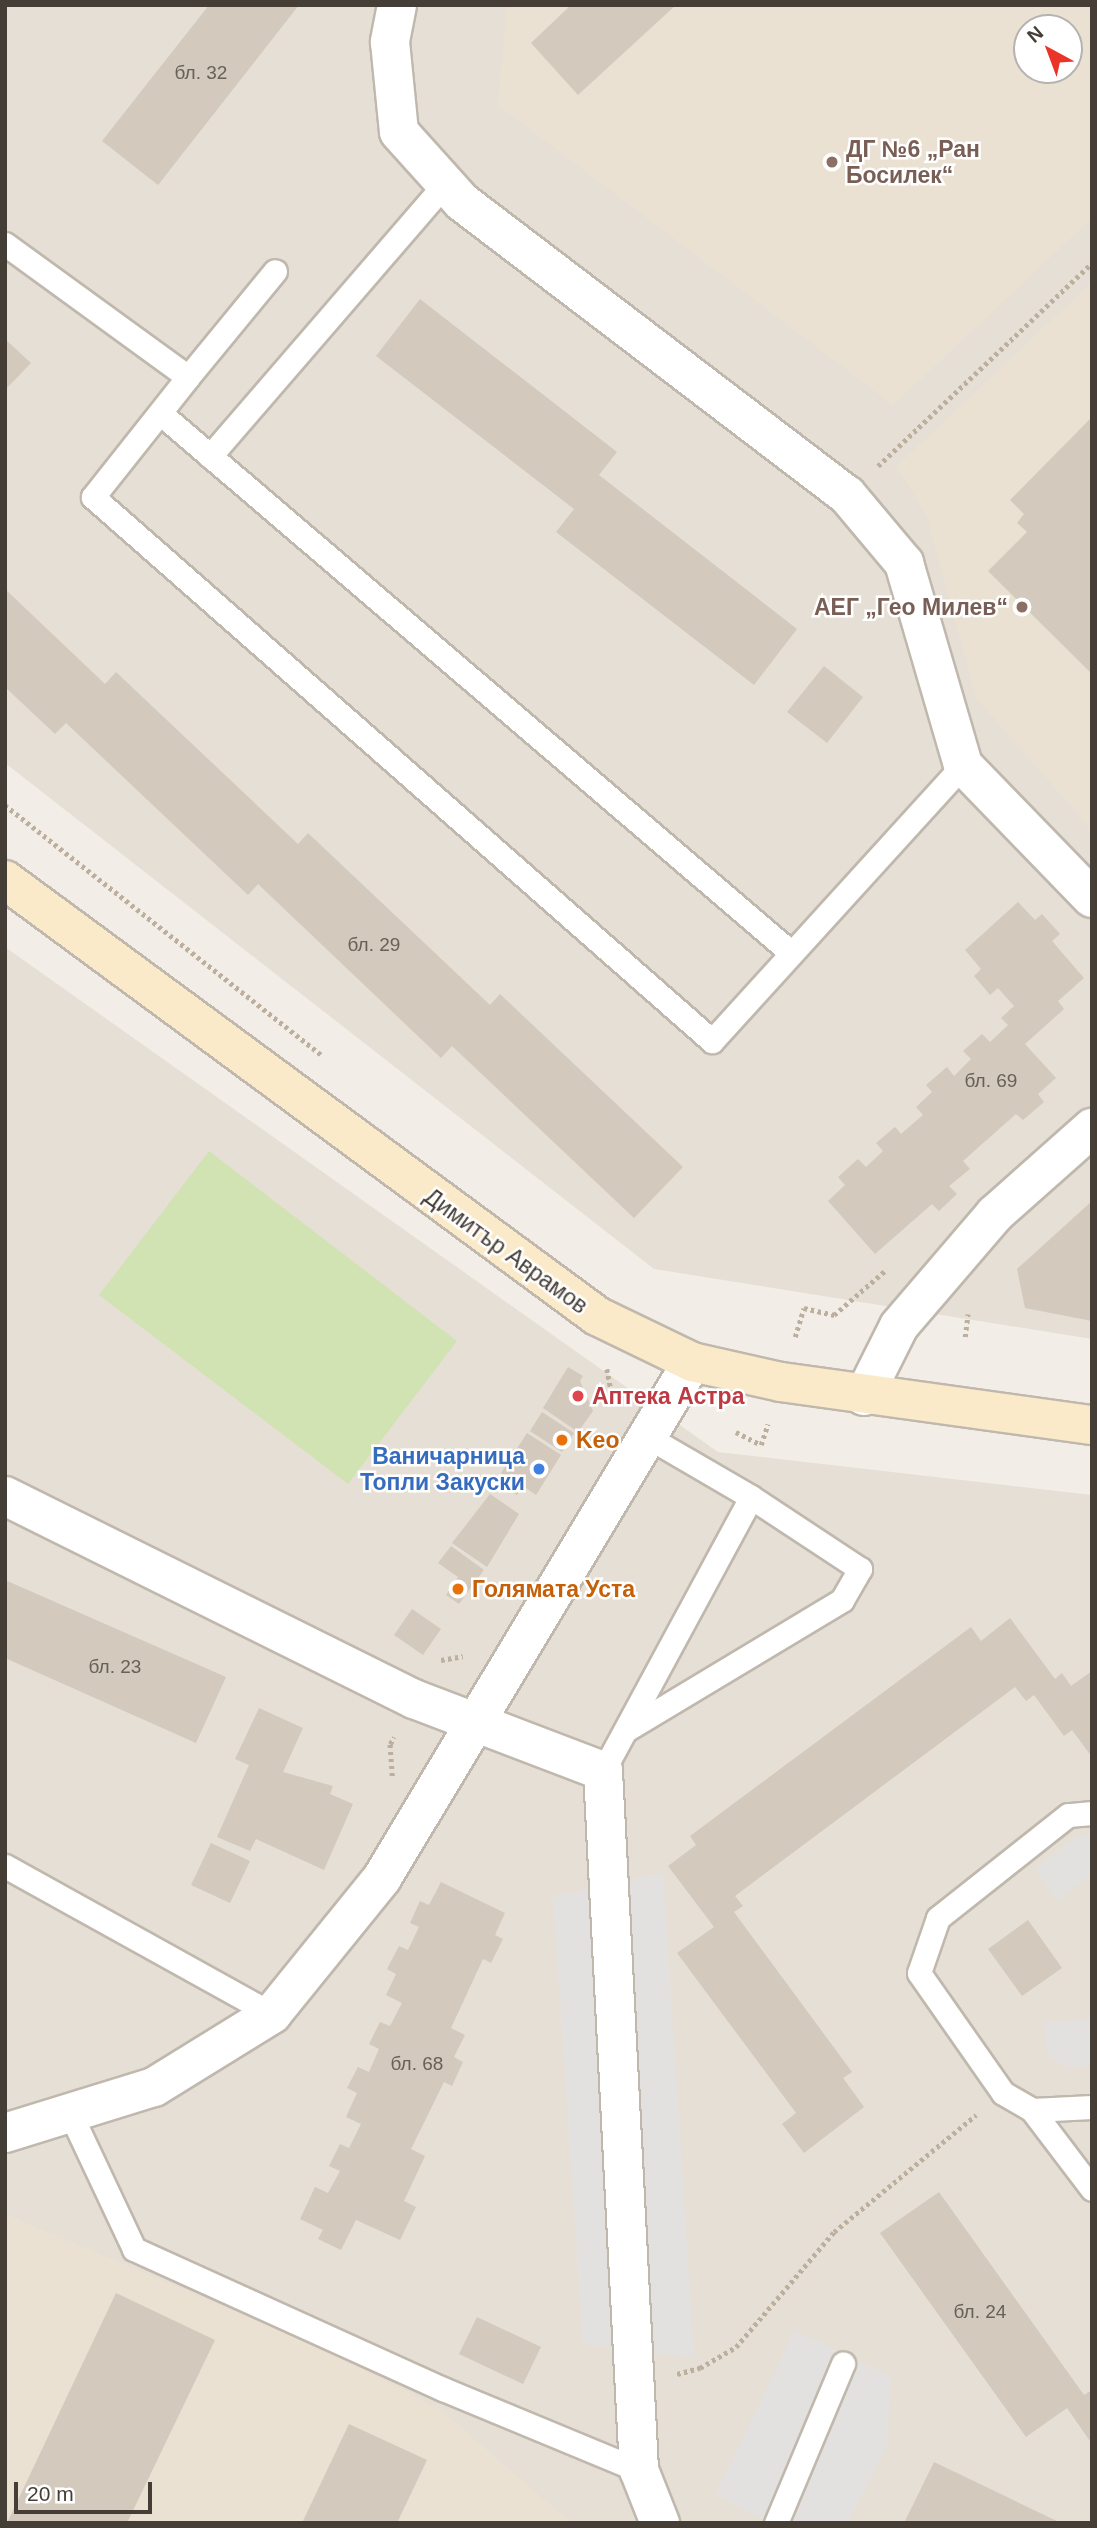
<!DOCTYPE html>
<html>
<head>
<meta charset="utf-8">
<style>
	body { margin:0 }
	#map { position:relative; width:1097px; height:2528px; overflow:hidden; background:#f2eee7; font-family:Arial,sans-serif }
	div>[style] { position:absolute }
	[style*='--x'] { left:calc(var(--x)*1px); top:calc(var(--y)*1px); width:calc(var(--w)*1px); rotate:calc(var(--a)*1deg) }
	.residential>* { inset:0; background:#e6dfd6 }
	.education>* { inset:0; background:#eae1d2 }
	.green>* { inset:0; background:#d1e3b3 }
	.parking>* { inset:0; background:#e3e1df }
	.building>* { inset:0; background:#d3c9bd }
	.path>* { height:4.5px; margin-top:-2.25px; transform-origin:0; background:repeating-linear-gradient(90deg,#bdaf9d 0 3.5px,transparent 0 7px) }
	.roads { filter:drop-shadow(2px 0 #c0b8ad) drop-shadow(-2px 0 #c0b8ad) drop-shadow(0 2px #c0b8ad) drop-shadow(0 -2px #c0b8ad) }
	.lane>* { height:23px; margin:-11.5px; padding:0 11.5px; transform-origin:11.5px; border-radius:11.5px; background:#fff }
	.street>* { height:38px; margin:-19px; padding:0 19px; transform-origin:19px; border-radius:19px; background:#fff }
	.secondary>* { height:38px; margin:-19px; padding:0 19px; transform-origin:19px; border-radius:19px; background:#faeac9 }
	.dots>* { width:19px; height:19px; translate:-50% -50%; box-sizing:border-box; border:4px solid #fff; border-radius:50% }
	span { translate:-50% -50%; white-space:nowrap; text-align:center; line-height:1.15; -webkit-text-stroke:5px #fff; paint-order:stroke }
	.number-label { font-size:19px; color:#686158 }
	.number-label span { -webkit-text-stroke-width:0 }
	.education-label { font-size:23px; color:#785e54; font-weight:700 }
	.left { translate:0 -50%; text-align:left }
	.right { translate:-100% -50%; text-align:right }
	.street-label { font-size:23px; color:#453e37 }
	.health-label { font-size:23px; color:#be3a42; font-weight:700 }
	.food-label { font-size:23px; color:#c56008; font-weight:700 }
	.shop-label { font-size:23px; color:#366cbe; font-weight:700 }
	.frame { position:absolute; inset:0; border:7px solid #453e37; pointer-events:none }
	.north { position:absolute; left:1013px; top:14px; width:70px; height:70px; box-sizing:border-box; background:#fff; border:2px solid #b5b2af; border-radius:50%; rotate:319deg; font-size:19px; font-weight:700; line-height:28px; text-align:center; color:#453e37 }
	.north::after { content:''; display:block; margin:auto; width:24px; height:32px; background:#e93427; clip-path:polygon(50% 0,100% 100%,50% 72%,0 100%) }
	.scale { position:absolute; left:14px; top:2482px; width:138px; height:32px; box-sizing:border-box; border:4px solid #453e37; border-top:0; padding-left:9px; font-size:21px; line-height:24px; white-space:nowrap; color:#453e37; -webkit-text-stroke:5px #fff; paint-order:stroke }
</style>
</head>
<body>
<div id="map">
	<div class="residential">
		<div style="clip-path:polygon(evenodd,5px 5px,1092px 5px,1092px 1339px,654px 1269px,5px 763px,5px 5px,1027px 28px,1069px 28px,1069px 70px,1027px 70px,1027px 28px)"></div>
		<div style="clip-path:polygon(5px 947px,718px 1452px,1092px 1495px,1092px 2523px,5px 2523px)"></div>
	</div>
	<div class="education">
		<div style="clip-path:polygon(evenodd,507px 5px,1092px 5px,1092px 218px,893px 405px,498px 105px,507px 5px,1027px 28px,1069px 28px,1069px 70px,1027px 70px,1027px 28px)"></div>
		<div style="clip-path:polygon(1092px 282px,1092px 830px,976px 698px,927px 517px,897px 466px)"></div>
		<div style="clip-path:polygon(5px 2214px,327px 2350px,441px 2410px,571px 2523px,5px 2523px)"></div>
	</div>
	<div class="green">
		<div style="clip-path:polygon(209px 1151px,457px 1341px,348px 1484px,99px 1295px)"></div>
	</div>
	<div class="parking">
		<div style="clip-path:polygon(1092px 1834px,1092px 1874px,1057px 1900px,1035px 1870px,1077px 1836px)"></div>
		<div style="clip-path:polygon(663px 1873px,694px 2358px,583px 2344px,553px 1896px)"></div>
		<div style="clip-path:polygon(1092px 2020px,1092px 2066px,1068px 2067px,1049px 2056px,1043px 2022px)"></div>
		<div style="clip-path:polygon(795px 2330px,891px 2377px,886px 2448px,847px 2523px,769px 2523px,716px 2494px)"></div>
	</div>
	<div class="building">
		<div style="clip-path:polygon(209px 5px,299px 5px,158px 185px,102px 141px)"></div>
		<div style="clip-path:polygon(571px 5px,676px 5px,578px 95px,531px 43px)"></div>
		<div style="clip-path:polygon(420px 299px,617px 452px,599px 475px,797px 629px,754px 685px,556px 532px,574px 509px,376px 356px)"></div>
		<div style="clip-path:polygon(5px 339px,31px 363px,5px 390px)"></div>
		<div style="clip-path:polygon(1092px 417px,1092px 674px,988px 571px,1027px 532px,1017px 523px,1024px 514px,1010px 500px)"></div>
		<div style="clip-path:polygon(5px 589px,105px 684px,116px 672px,298px 844px,308px 833px,490px 1005px,500px 994px,683px 1167px,634px 1218px,452px 1046px,441px 1058px,258px 884px,248px 895px,66px 723px,55px 734px,5px 687px)"></div>
		<div style="clip-path:polygon(824px 666px,863px 697px,827px 743px,787px 712px)"></div>
		<div style="clip-path:polygon(1018px 902px,1035px 920px,1042px 914px,1060px 934px,1052px 941px,1084px 978px,1058px 1001px,1064px 1009px,1025px 1044px,1056px 1078px,1038px 1094px,1044px 1102px,1023px 1120px,1016px 1114px,963px 1161px,970px 1169px,949px 1186px,957px 1194px,939px 1211px,932px 1204px,875px 1254px,828px 1201px,845px 1185px,838px 1177px,858px 1159px,866px 1167px,883px 1151px,876px 1143px,895px 1127px,901px 1134px,923px 1115px,916px 1107px,932px 1092px,926px 1085px,947px 1067px,954px 1076px,971px 1059px,963px 1051px,982px 1034px,990px 1042px,1008px 1025px,1001px 1018px,1014px 1006px,998px 988px,990px 995px,974px 976px,981px 969px,965px 950px)"></div>
		<div style="clip-path:polygon(1092px 1201px,1092px 1321px,1025px 1308px,1017px 1269px)"></div>
		<div style="clip-path:polygon(568px 1367px,583px 1376px,580px 1381px,593px 1411px,578px 1432px,543px 1408px)"></div>
		<div style="clip-path:polygon(542px 1412px,574px 1433px,562px 1452px,530px 1431px)"></div>
		<div style="clip-path:polygon(527px 1433px,561px 1455px,536px 1495px,523px 1486px,517px 1495px,506px 1488px,511px 1480px,501px 1473px)"></div>
		<div style="clip-path:polygon(490px 1494px,519px 1514px,487px 1567px,452px 1543px)"></div>
		<div style="clip-path:polygon(451px 1546px,484px 1570px,459px 1604px,446px 1595px,458px 1577px,438px 1563px)"></div>
		<div style="clip-path:polygon(5px 1580px,226px 1677px,196px 1743px,5px 1658px)"></div>
		<div style="clip-path:polygon(412px 1609px,441px 1629px,423px 1655px,394px 1635px)"></div>
		<div style="clip-path:polygon(1010px 1618px,1055px 1679px,1062px 1673px,1071px 1686px,1092px 1671px,1092px 1757px,1072px 1730px,1064px 1736px,1034px 1695px,1026px 1701px,1015px 1687px,735px 1896px,743px 1906px,734px 1912px,852px 2072px,843px 2078px,864px 2107px,804px 2153px,782px 2124px,796px 2113px,677px 1953px,714px 1927px,668px 1866px,696px 1845px,690px 1836px,971px 1627px,981px 1641px)"></div>
		<div style="clip-path:polygon(259px 1708px,303px 1728px,283px 1772px,333px 1786px,330px 1794px,353px 1804px,324px 1870px,256px 1839px,250px 1851px,217px 1837px,249px 1765px,235px 1759px)"></div>
		<div style="clip-path:polygon(211px 1843px,250px 1861px,230px 1903px,191px 1885px)"></div>
		<div style="clip-path:polygon(441px 1882px,505px 1913px,495px 1935px,503px 1939px,491px 1963px,483px 1959px,451px 2028px,465px 2035px,454px 2057px,463px 2062px,452px 2086px,444px 2082px,411px 2149px,425px 2156px,404px 2201px,416px 2207px,400px 2240px,356px 2220px,341px 2250px,318px 2239px,323px 2230px,300px 2219px,315px 2187px,328px 2193px,340px 2171px,329px 2166px,340px 2144px,349px 2148px,361px 2124px,346px 2117px,357px 2093px,347px 2088px,358px 2067px,369px 2072px,379px 2049px,369px 2044px,380px 2022px,390px 2026px,402px 2003px,386px 1995px,396px 1974px,387px 1969px,399px 1946px,408px 1950px,419px 1927px,410px 1923px,420px 1901px,429px 1905px)"></div>
		<div style="clip-path:polygon(1028px 1920px,1062px 1968px,1022px 1996px,988px 1949px)"></div>
		<div style="clip-path:polygon(939px 2192px,1084px 2395px,1092px 2390px,1092px 2444px,1067px 2408px,1026px 2437px,880px 2233px)"></div>
		<div style="clip-path:polygon(116px 2293px,215px 2340px,127px 2523px,8px 2521px)"></div>
		<div style="clip-path:polygon(477px 2317px,541px 2347px,523px 2384px,459px 2354px)"></div>
		<div style="clip-path:polygon(349px 2424px,427px 2460px,397px 2523px,302px 2523px)"></div>
		<div style="clip-path:polygon(934px 2462px,1061px 2523px,904px 2523px)"></div>
	</div>
	<div class="path">
		<div style="--x:878;--y:466;--w:295;--a:-43.5"></div>
		<div style="--x:5;--y:805;--w:403;--a:38.3"></div>
		<div style="--x:795;--y:1337;--w:30;--a:-73"></div>
		<div style="--x:804;--y:1308;--w:31;--a:13"></div>
		<div style="--x:834;--y:1315;--w:70;--a:-41"></div>
		<div style="--x:965;--y:1337;--w:23;--a:-83"></div>
		<div style="--x:607;--y:1369;--w:37;--a:79"></div>
		<div style="--x:736;--y:1432;--w:28;--a:27"></div>
		<div style="--x:761;--y:1445;--w:22;--a:-72"></div>
		<div style="--x:441;--y:1660;--w:22;--a:-10"></div>
		<div style="--x:392;--y:1776;--w:32;--a:-94"></div>
		<div style="--x:390;--y:1744;--w:8;--a:-60"></div>
		<div style="--x:677;--y:2374;--w:24;--a:-15"></div>
		<div style="--x:700;--y:2368;--w:42;--a:-30.3"></div>
		<div style="--x:736;--y:2347;--w:151;--a:-49.6"></div>
		<div style="--x:834;--y:2232;--w:184;--a:-39.5"></div>
	</div>
	<div class="roads">
		<div class="lane">
			<div style="--x:5;--y:244;--w:226;--a:36"></div>
			<div style="--x:188;--y:377;--w:153;--a:128.4"></div>
			<div style="--x:93;--y:497;--w:824;--a:41.31"></div>
			<div style="--x:712;--y:1041;--w:373;--a:-47.7"></div>
			<div style="--x:188;--y:377;--w:137;--a:-50.6"></div>
			<div style="--x:160;--y:413;--w:828;--a:40.54"></div>
			<div style="--x:210;--y:456;--w:359;--a:-49.2"></div>
			<div style="--x:626;--y:1730;--w:252;--a:-31"></div>
			<div style="--x:842;--y:1600;--w:36;--a:-60"></div>
			<div style="--x:860;--y:1569;--w:131;--a:-146.6"></div>
			<div style="--x:603;--y:1771;--w:311;--a:-61.6"></div>
			<div style="--x:751;--y:1497;--w:119;--a:-149.8"></div>
			<div style="--x:1092;--y:1813;--w:24;--a:175"></div>
			<div style="--x:1068;--y:1815;--w:166;--a:141.6"></div>
			<div style="--x:938;--y:1918;--w:58;--a:109.1"></div>
			<div style="--x:919;--y:1973;--w:146;--a:55"></div>
			<div style="--x:1003;--y:2093;--w:34;--a:30"></div>
			<div style="--x:1032;--y:2110;--w:99;--a:52.8"></div>
			<div style="--x:5;--y:1866;--w:305;--a:29"></div>
			<div style="--x:1032;--y:2110;--w:60;--a:-2.9"></div>
			<div style="--x:71;--y:2115;--w:148;--a:64.8"></div>
			<div style="--x:134;--y:2249;--w:339;--a:24.4"></div>
			<div style="--x:443;--y:2389;--w:212;--a:22.5"></div>
			<div style="--x:776;--y:2523;--w:173;--a:-67.2"></div>
		</div>
		<div class="street">
			<div style="--x:397;--y:5;--w:38;--a:101"></div>
			<div style="--x:390;--y:42;--w:90;--a:84.3"></div>
			<div style="--x:399;--y:132;--w:94;--a:48"></div>
			<div style="--x:462;--y:202;--w:484;--a:37.3"></div>
			<div style="--x:847;--y:495;--w:89;--a:50"></div>
			<div style="--x:904;--y:563;--w:210;--a:73.7"></div>
			<div style="--x:963;--y:765;--w:185;--a:45.9"></div>
			<div style="--x:864;--y:1396;--w:78;--a:-63.4"></div>
			<div style="--x:899;--y:1326;--w:148;--a:-49.4"></div>
			<div style="--x:995;--y:1214;--w:130;--a:-41.6"></div>
			<div style="--x:5;--y:1496;--w:457;--a:26.4"></div>
			<div style="--x:414;--y:1699;--w:202;--a:20.9"></div>
			<div style="--x:603;--y:1771;--w:700;--a:87.05"></div>
			<div style="--x:639;--y:2470;--w:57;--a:68.4"></div>
			<div style="--x:5;--y:2133;--w:156;--a:-17.2"></div>
			<div style="--x:154;--y:2087;--w:139;--a:-31.7"></div>
			<div style="--x:272;--y:2014;--w:175;--a:-51"></div>
			<div style="--x:382;--y:1878;--w:602;--a:-59"></div>
		</div>
		<div class="secondary">
			<div style="--x:5;--y:880;--w:735;--a:36.37"></div>
			<div style="--x:597;--y:1316;--w:106;--a:25.8"></div>
			<div style="--x:692;--y:1362;--w:91;--a:12.7"></div>
			<div style="--x:781;--y:1382;--w:314;--a:7.9"></div>
		</div>
	</div>
	<div class="dots">
		<div style="left:832px;top:162px;background:#8d6e63"></div>
		<div style="left:1022px;top:607px;background:#8d6e63"></div>
		<div style="left:578px;top:1396px;background:#e0444e"></div>
		<div style="left:562px;top:1440px;background:#e8710a"></div>
		<div style="left:539px;top:1469px;background:#3f7fe0"></div>
		<div style="left:458px;top:1589px;background:#e8710a"></div>
	</div>
	<div class="number-label">
		<span style="left:201px;top:73px">бл. 32</span>
		<span style="left:374px;top:945px">бл. 29</span>
		<span style="left:991px;top:1081px">бл. 69</span>
		<span style="left:115px;top:1667px">бл. 23</span>
		<span style="left:417px;top:2064px">бл. 68</span>
		<span style="left:980px;top:2312px">бл. 24</span>
	</div>
	<div class="education-label">
		<span class="left" style="left:846px;top:162px">ДГ №6 „Ран<br>Босилек“</span>
		<span class="right" style="left:1008px;top:607px">АЕГ „Гео Милев“</span>
	</div>
	<div class="street-label">
		<span style="left:506px;top:1251px;rotate:36deg">Димитър Аврамов</span>
	</div>
	<div class="health-label">
		<span class="left" style="left:592px;top:1396px">Аптека Астра</span>
	</div>
	<div class="food-label">
		<span class="left" style="left:576px;top:1440px">Keo</span>
		<span class="left" style="left:472px;top:1589px">Голямата Уста</span>
	</div>
	<div class="shop-label">
		<span class="right" style="left:525px;top:1469px">Ваничарница<br>Топли Закуски</span>
	</div>
	<div class="frame"></div>
	<div class="north">N</div>
	<div class="scale">20 m</div>
</div>
</body>
</html>
